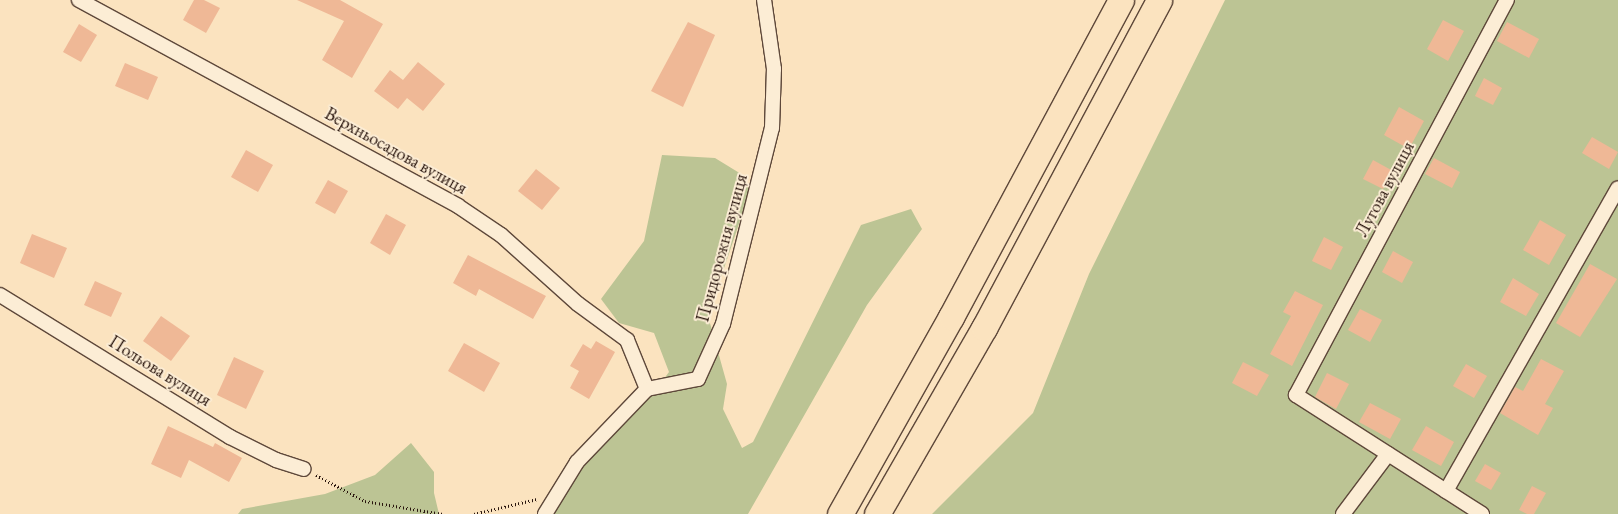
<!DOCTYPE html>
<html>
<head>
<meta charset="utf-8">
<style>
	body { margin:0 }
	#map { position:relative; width:1618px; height:514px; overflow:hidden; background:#fbe3bf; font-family:"EB Garamond",serif }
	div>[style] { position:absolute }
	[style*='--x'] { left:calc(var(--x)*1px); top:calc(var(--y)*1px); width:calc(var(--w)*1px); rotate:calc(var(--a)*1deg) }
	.green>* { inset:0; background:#bcc494 }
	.building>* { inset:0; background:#efb896 }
	.path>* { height:3px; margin-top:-1.5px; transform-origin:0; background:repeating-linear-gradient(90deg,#29150d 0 1px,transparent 0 3.5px) }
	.roads { filter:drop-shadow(1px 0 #5e483a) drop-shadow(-1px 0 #5e483a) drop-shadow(0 1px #5e483a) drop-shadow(0 -1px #5e483a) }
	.street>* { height:14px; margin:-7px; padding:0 7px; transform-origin:7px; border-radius:7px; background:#fcedd5 }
	.highway>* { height:25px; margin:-12.5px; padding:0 12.5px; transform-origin:12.5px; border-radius:12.5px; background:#fbe3bf }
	span { translate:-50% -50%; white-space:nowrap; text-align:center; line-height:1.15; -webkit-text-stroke:4px #fcedd5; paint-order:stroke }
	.street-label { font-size:18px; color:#29150d }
</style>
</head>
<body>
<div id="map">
	<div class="green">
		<div style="clip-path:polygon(1225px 0,1618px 0,1618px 514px,932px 514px,1033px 413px,1089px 274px)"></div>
		<div style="clip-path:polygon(662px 155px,715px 158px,746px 177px,749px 194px,708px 316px,727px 384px,723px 409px,742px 448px,753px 442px,861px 225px,911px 209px,922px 229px,867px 305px,748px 514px,554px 514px,584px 463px,651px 396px,669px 372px,654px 333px,619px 323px,601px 299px,644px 241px)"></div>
		<div style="clip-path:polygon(411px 443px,434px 472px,434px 493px,439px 514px,238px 514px,242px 509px,325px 494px,375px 475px)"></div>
	</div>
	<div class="building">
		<div style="clip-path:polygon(194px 0,204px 0,220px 8px,206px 33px,183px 20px)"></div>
		<div style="clip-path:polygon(297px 0,340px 0,383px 24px,352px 78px,322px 60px,344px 21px)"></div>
		<div style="clip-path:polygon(1443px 20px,1464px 31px,1448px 61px,1427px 49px)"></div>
		<div style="clip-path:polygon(688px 22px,715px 35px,683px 107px,651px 91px)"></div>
		<div style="clip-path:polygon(1507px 22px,1539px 39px,1529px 58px,1497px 41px)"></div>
		<div style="clip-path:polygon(79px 24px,97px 35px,81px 62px,63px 52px)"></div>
		<div style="clip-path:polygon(418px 62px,445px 84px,423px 111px,407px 98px,398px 109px,374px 91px,390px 70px,403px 80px)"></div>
		<div style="clip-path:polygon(125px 63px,158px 77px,148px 100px,115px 86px)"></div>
		<div style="clip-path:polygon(1484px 78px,1502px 88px,1493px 105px,1475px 96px)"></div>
		<div style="clip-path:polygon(1399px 107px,1424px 121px,1409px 149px,1384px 135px)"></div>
		<div style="clip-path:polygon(1592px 137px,1618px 152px,1609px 169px,1582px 153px)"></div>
		<div style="clip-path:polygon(246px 150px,273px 165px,258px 192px,231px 177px)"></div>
		<div style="clip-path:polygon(1434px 158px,1460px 172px,1452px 188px,1425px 174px)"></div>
		<div style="clip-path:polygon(1373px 160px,1393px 171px,1383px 189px,1363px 179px)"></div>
		<div style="clip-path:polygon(536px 169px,560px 188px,542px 210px,518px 191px)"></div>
		<div style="clip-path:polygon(328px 180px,348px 191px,335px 214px,315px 203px)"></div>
		<div style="clip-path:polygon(386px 214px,406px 225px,390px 255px,370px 243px)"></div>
		<div style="clip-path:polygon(1540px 220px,1566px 235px,1549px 265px,1523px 250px)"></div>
		<div style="clip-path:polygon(32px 234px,67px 248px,54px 278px,20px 263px)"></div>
		<div style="clip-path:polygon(1324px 237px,1343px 247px,1331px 270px,1312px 261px)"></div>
		<div style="clip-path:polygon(1393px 251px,1413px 262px,1402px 283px,1382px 272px)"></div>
		<div style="clip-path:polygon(468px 255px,546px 296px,533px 319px,479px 289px,476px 296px,453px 283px)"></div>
		<div style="clip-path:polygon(1590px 264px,1617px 279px,1580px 337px,1556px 323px)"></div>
		<div style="clip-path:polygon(1513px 278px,1539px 294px,1526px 316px,1500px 302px)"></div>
		<div style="clip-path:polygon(95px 281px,122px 293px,111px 317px,84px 305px)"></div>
		<div style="clip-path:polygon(1295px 291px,1323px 305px,1292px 366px,1270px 354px,1291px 316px,1283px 312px)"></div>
		<div style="clip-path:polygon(1360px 309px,1382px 320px,1370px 342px,1348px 330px)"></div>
		<div style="clip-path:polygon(161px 316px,190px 336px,171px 361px,143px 341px)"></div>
		<div style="clip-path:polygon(596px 341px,615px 352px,589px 399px,570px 388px,579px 371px,570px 366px,583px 344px,591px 349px)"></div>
		<div style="clip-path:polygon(464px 343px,500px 363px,484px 392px,448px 371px)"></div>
		<div style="clip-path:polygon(234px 357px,264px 371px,246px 409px,217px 395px)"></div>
		<div style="clip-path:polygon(1541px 359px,1564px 371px,1545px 404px,1553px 408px,1538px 435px,1500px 413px,1515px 387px,1523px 391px)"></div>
		<div style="clip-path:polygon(1243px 362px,1269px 375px,1257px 396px,1232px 383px)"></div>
		<div style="clip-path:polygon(1466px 364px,1487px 376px,1474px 398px,1453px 386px)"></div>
		<div style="clip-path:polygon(1327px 373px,1349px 384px,1336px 409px,1315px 397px)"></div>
		<div style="clip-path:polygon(1370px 403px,1401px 419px,1390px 439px,1359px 422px)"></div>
		<div style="clip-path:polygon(168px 426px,213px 447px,215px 443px,242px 458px,229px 482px,189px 460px,181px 478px,151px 464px)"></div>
		<div style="clip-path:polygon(1426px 426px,1454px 442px,1441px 466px,1412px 450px)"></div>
		<div style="clip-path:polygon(1485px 464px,1501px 473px,1491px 490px,1475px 481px)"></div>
		<div style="clip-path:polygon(1532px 486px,1546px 493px,1534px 514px,1527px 514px,1519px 510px)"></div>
	</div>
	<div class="path">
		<div style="--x:316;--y:475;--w:55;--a:28"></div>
		<div style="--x:365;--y:501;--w:79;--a:9.5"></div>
		<div style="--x:474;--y:514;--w:65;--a:-13.4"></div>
	</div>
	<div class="roads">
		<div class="street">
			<div style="--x:79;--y:0;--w:431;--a:28.5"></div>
			<div style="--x:458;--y:206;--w:52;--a:34"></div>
			<div style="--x:501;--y:235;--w:103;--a:41.9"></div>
			<div style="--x:578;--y:304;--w:61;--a:36.3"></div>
			<div style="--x:627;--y:340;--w:53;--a:67.8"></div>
			<div style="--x:0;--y:295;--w:270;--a:31.7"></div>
			<div style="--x:230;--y:437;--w:51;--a:26.6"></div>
			<div style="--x:276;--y:460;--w:29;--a:18"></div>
			<div style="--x:1446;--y:491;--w:348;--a:-60.4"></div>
			<div style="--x:545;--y:514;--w:61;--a:-58.4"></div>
			<div style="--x:577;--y:462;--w:101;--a:-46.2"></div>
			<div style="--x:647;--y:389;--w:52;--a:-11.1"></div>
			<div style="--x:698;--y:379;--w:60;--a:-65.6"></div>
			<div style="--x:723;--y:324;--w:202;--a:-76"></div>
			<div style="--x:772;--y:128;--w:59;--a:-88.1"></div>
			<div style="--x:774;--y:69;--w:70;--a:-98.2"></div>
			<div style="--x:1343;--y:514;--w:75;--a:-53.1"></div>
			<div style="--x:1482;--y:514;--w:221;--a:-147.4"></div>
			<div style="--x:1296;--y:395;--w:448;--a:-61.9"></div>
		</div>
		<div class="highway">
			<div style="--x:840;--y:514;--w:226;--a:-60.6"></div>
			<div style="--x:951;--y:317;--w:360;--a:-61.8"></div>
			<div style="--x:877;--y:514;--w:215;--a:-60.1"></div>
			<div style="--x:984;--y:328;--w:372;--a:-61.9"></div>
		</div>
	</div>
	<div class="street-label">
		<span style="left:396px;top:151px;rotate:29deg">Верхньосадова вулиця</span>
		<span style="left:1385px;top:189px;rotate:-62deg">Лугова вулиця</span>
		<span style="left:722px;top:248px;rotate:-75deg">Придорожня вулиця</span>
		<span style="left:160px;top:371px;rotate:32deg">Польова вулиця</span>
	</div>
</div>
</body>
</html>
